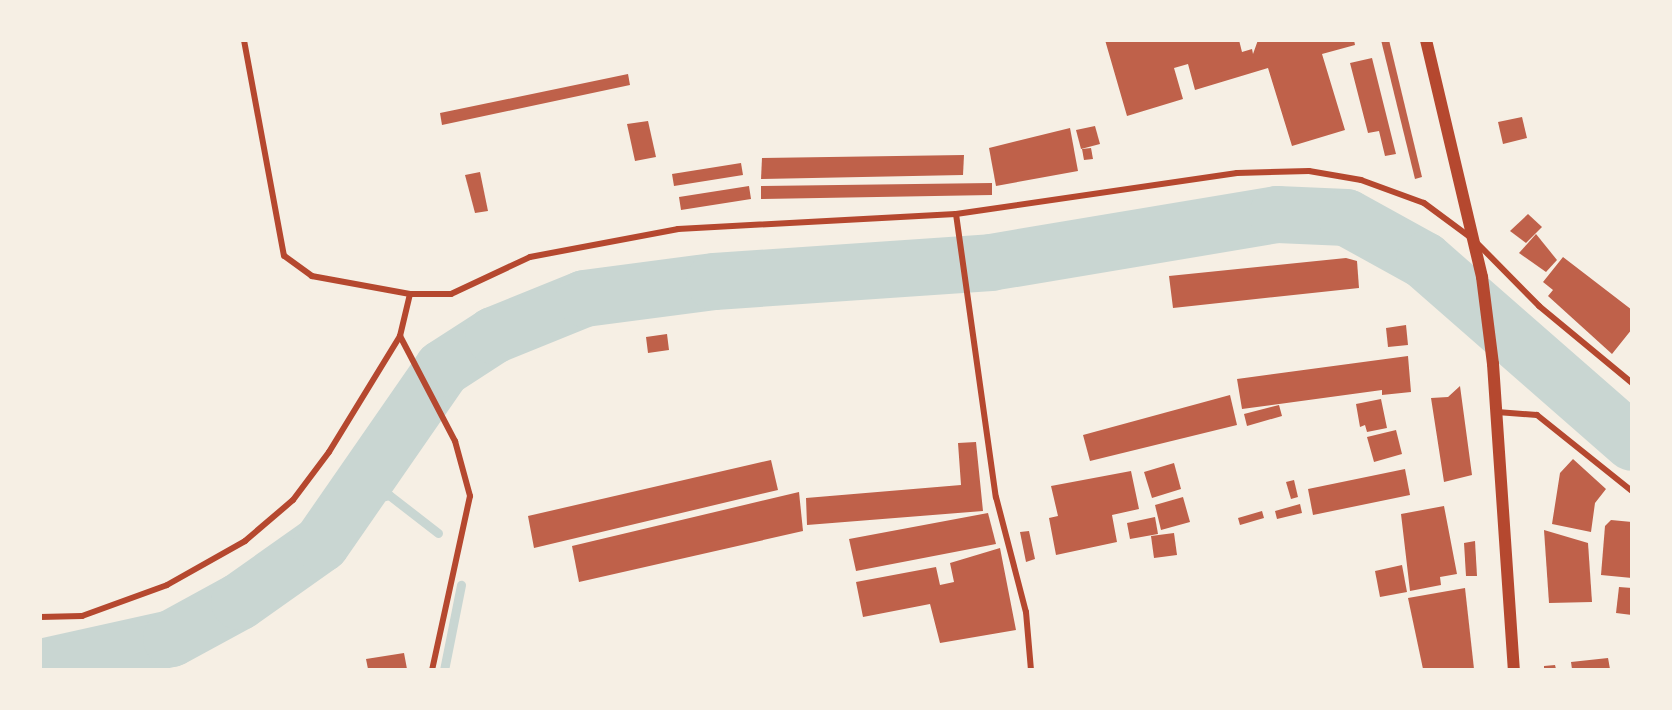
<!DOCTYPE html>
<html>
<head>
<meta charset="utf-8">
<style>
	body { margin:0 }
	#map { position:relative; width:1672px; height:710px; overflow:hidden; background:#f6efe4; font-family:Bitter,serif }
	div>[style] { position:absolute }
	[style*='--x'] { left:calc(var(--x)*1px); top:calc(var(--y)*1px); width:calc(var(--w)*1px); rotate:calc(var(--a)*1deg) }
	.stream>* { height:9px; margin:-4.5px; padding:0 4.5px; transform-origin:4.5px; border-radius:4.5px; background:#c9d6d2 }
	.river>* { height:57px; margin:-28.5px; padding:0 28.5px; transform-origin:28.5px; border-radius:28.5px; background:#c9d6d2 }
	.building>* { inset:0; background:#bf614a }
	.minor>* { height:6px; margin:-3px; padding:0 3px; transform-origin:3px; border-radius:3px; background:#b5482f }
	.secondary>* { height:12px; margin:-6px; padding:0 6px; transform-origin:6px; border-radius:6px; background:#b5482f }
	span { translate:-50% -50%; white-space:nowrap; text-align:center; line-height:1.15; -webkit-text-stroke:6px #f6efe4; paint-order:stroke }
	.frame { position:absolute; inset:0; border:42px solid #f6efe4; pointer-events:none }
</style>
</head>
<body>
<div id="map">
	<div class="stream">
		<div style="--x:350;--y:504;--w:40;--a:-13"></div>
		<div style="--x:389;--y:495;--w:62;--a:37.8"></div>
		<div style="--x:444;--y:670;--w:87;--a:-78.7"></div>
	</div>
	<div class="river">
		<div style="--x:40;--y:667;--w:134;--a:-12.5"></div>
		<div style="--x:171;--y:638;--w:77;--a:-28.6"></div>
		<div style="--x:239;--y:601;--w:100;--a:-35.3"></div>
		<div style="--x:321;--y:543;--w:213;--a:-55.3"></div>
		<div style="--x:442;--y:368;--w:61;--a:-32.9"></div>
		<div style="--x:493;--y:335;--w:98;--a:-22.1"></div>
		<div style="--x:584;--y:298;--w:131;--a:-7.5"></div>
		<div style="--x:714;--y:281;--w:277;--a:-3.9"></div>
		<div style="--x:990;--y:262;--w:291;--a:-9.5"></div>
		<div style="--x:1277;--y:214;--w:69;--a:2.5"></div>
		<div style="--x:1346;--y:217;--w:89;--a:28.9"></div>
		<div style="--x:1424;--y:260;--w:276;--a:41.2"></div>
	</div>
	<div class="building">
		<div style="clip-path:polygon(1105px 40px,1239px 40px,1242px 52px,1252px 49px,1253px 54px,1258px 40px,1354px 40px,1355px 45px,1322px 54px,1345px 130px,1292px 146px,1268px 68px,1195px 90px,1188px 64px,1174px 68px,1183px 99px,1127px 116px)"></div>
		<div style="clip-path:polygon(1381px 40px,1389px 40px,1422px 177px,1415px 179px)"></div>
		<div style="clip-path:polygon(1372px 58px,1396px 154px,1385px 156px,1379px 131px,1368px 133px,1350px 63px)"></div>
		<div style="clip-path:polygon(628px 74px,630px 85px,442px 125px,440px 113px)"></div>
		<div style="clip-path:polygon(1522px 117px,1527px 138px,1503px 144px,1498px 122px)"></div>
		<div style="clip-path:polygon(648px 121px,656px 157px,635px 161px,627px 124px)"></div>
		<div style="clip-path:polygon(1095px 126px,1100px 144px,1081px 149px,1076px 130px)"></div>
		<div style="clip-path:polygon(1070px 128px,1078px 171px,996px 186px,989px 148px)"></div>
		<div style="clip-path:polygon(1091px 148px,1093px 159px,1084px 160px,1082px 149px)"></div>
		<div style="clip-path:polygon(964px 155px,963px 175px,761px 179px,762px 158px)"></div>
		<div style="clip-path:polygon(741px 163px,743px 175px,674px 186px,672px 174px)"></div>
		<div style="clip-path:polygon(480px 172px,488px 211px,475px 213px,465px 175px)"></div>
		<div style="clip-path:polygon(992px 183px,992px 195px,761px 199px,761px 186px)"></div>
		<div style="clip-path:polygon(749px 186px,751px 199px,681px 210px,679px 197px)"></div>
		<div style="clip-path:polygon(1528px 214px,1542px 227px,1526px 243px,1510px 231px)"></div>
		<div style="clip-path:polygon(1536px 234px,1557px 260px,1546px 272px,1519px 253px)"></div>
		<div style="clip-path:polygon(1563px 257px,1632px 310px,1632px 329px,1612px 354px,1548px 296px,1553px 290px,1543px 282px)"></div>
		<div style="clip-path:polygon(1346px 258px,1357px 261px,1359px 288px,1173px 308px,1169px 276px)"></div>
		<div style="clip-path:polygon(1406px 325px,1408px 345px,1388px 347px,1386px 328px)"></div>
		<div style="clip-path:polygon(667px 334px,669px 350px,648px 353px,646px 337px)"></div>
		<div style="clip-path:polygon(1408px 356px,1411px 392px,1382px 395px,1382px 390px,1242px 409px,1237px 379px)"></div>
		<div style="clip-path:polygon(1460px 386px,1472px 475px,1444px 482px,1431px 398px,1448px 397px)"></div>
		<div style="clip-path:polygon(1230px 395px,1237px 425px,1090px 461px,1083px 435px)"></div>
		<div style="clip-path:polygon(1381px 399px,1387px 428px,1367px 432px,1365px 425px,1360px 427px,1356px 404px)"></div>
		<div style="clip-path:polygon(1279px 405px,1282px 416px,1247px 426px,1244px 414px)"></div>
		<div style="clip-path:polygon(1396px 430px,1402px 454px,1374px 462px,1367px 437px)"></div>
		<div style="clip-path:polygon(976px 442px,983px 511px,807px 525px,806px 498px,961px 485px,958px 443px)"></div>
		<div style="clip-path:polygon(1573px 459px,1606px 489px,1595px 503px,1591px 532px,1552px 524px,1560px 473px)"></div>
		<div style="clip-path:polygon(771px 460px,778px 490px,534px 548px,528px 516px)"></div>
		<div style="clip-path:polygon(1174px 463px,1181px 489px,1152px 498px,1144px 472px)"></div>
		<div style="clip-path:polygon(1405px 469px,1410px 495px,1313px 515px,1308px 489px)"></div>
		<div style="clip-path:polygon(1131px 471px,1139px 509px,1112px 515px,1117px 542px,1056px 555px,1049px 518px,1058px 516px,1051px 486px)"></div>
		<div style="clip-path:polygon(1294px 480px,1298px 497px,1291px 499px,1286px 482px)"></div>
		<div style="clip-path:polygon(799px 492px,803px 531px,579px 582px,572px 546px)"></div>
		<div style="clip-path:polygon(1183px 497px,1190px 522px,1161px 530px,1155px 505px)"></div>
		<div style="clip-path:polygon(1300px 504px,1302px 513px,1277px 519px,1275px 511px)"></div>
		<div style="clip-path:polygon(1444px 506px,1457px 574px,1440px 577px,1441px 585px,1410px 591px,1401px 514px)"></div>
		<div style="clip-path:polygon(1262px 511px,1264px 518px,1240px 525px,1238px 518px)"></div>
		<div style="clip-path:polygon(988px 513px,996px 544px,856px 571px,849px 539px)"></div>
		<div style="clip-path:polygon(1155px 517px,1158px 534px,1130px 539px,1127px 523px)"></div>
		<div style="clip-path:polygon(1611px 520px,1632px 522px,1632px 578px,1601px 575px,1605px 526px)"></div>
		<div style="clip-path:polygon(1544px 530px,1588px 543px,1592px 602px,1549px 603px)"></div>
		<div style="clip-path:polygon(1029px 531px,1035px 559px,1026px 562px,1020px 532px)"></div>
		<div style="clip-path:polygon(1174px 533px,1177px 555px,1154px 558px,1151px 536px)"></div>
		<div style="clip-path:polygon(1475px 541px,1477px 576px,1466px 576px,1464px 543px)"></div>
		<div style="clip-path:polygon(1000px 548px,1016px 630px,940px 643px,930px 604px,863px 617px,856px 582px,936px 567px,940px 585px,954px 582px,950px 563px)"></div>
		<div style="clip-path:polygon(1402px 565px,1407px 592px,1380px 597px,1375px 571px)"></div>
		<div style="clip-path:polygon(1619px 587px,1632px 588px,1632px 615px,1616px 613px)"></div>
		<div style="clip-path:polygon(1465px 588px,1474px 669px,1423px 669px,1408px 598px)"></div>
		<div style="clip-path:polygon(404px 653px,407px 669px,368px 669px,366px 659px)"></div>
		<div style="clip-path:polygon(1608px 658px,1610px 669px,1572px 669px,1571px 662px)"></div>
		<div style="clip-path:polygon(1555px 665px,1556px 669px,1544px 669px,1544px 666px)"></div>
	</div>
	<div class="minor">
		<div style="--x:956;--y:214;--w:286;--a:82"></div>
		<div style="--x:996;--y:497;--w:119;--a:75.4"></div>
		<div style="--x:1026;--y:612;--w:58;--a:85.1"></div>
		<div style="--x:410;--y:294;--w:41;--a:0"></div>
		<div style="--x:451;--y:294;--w:87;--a:-25.1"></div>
		<div style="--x:530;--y:257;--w:151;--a:-10.7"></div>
		<div style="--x:678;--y:229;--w:278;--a:-3.1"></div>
		<div style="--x:956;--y:214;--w:284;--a:-8.3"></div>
		<div style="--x:1237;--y:173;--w:72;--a:-1.6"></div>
		<div style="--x:1309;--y:171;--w:53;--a:9.8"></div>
		<div style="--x:1361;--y:180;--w:67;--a:20.1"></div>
		<div style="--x:1424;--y:203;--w:62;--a:36.5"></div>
		<div style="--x:1474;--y:240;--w:93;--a:45.4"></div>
		<div style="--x:1539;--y:306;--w:121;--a:39.6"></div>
		<div style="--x:400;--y:336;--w:119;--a:62.4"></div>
		<div style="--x:455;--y:441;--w:57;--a:74.7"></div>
		<div style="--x:470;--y:496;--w:178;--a:102.3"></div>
		<div style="--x:1497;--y:412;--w:40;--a:4.3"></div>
		<div style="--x:1537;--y:415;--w:122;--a:38.7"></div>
		<div style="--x:40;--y:617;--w:42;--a:-1.4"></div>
		<div style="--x:82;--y:616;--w:90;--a:-20"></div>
		<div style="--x:167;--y:585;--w:90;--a:-29.4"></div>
		<div style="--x:245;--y:541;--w:63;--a:-40.5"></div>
		<div style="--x:293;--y:500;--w:60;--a:-53.1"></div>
		<div style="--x:329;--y:452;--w:136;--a:-58.5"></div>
		<div style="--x:400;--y:336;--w:43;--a:-76.6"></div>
		<div style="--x:410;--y:294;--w:100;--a:-169.6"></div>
		<div style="--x:312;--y:276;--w:34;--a:-144"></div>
		<div style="--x:284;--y:256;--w:220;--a:-100.5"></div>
	</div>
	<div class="secondary">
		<div style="--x:1426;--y:40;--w:244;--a:76.7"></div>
		<div style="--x:1482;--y:277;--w:88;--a:82.8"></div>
		<div style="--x:1493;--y:364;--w:307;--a:86.1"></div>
	</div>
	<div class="frame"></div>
</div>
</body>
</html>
